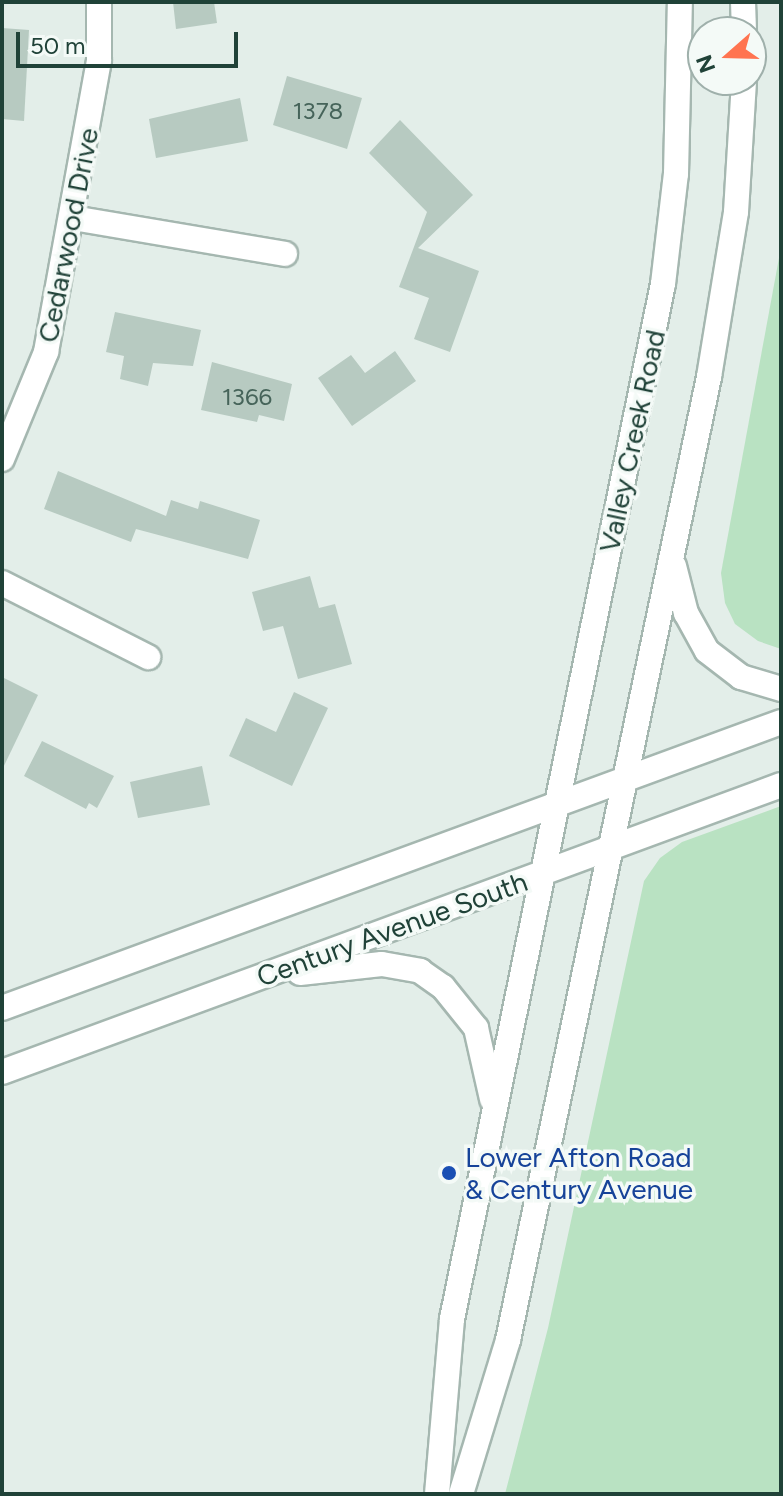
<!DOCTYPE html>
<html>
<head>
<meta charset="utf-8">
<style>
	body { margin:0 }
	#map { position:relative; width:783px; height:1496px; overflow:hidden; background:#e3eee9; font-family:Figtree,sans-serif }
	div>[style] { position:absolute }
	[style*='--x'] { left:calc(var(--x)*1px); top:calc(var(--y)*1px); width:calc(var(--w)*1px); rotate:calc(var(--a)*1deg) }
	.green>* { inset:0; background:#b9e2c2 }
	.building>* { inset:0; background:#b7cac1 }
	.roads { filter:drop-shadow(2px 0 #a5b7b0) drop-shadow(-2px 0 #a5b7b0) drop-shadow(0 2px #a5b7b0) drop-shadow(0 -2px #a5b7b0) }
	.street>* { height:24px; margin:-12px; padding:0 12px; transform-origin:12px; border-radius:12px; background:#fff }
	.secondary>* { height:24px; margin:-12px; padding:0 12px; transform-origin:12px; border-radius:12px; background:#fff }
	.dots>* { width:22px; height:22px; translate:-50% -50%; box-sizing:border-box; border:4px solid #f4faf7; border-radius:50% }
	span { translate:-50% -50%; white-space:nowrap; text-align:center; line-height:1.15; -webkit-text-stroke:7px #f4faf7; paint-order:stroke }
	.number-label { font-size:24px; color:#46645a }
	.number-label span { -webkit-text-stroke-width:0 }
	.street-label { font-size:28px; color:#204238 }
	.transit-label { font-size:28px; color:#164399 }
	.left { translate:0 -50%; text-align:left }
	.frame { position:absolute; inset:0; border:4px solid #204238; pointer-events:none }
	.north { position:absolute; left:687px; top:16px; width:80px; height:80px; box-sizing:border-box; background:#f4faf7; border:2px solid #9fb0ab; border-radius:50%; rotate:250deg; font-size:22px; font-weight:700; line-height:32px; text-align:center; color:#204238 }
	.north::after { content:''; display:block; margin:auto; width:28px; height:36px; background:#ff7450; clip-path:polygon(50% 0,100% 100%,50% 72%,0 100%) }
	.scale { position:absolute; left:16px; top:32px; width:222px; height:36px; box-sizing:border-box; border:4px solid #204238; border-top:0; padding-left:10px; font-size:24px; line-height:28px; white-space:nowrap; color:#204238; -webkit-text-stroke:6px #f4faf7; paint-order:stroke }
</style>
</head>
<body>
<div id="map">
	<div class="green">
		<div style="clip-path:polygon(781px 247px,781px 649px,758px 641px,735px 624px,725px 603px,721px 573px)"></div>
		<div style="clip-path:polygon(781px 806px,781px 1494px,505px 1494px,548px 1328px,644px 881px,660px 858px,682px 842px)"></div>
	</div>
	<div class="building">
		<div style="clip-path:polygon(173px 2px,214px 2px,217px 23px,176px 29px)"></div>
		<div style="clip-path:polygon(2px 28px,29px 30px,24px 121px,2px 119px)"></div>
		<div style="clip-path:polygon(287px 76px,362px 98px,347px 149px,273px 125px)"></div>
		<div style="clip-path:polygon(240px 98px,248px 141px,156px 158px,149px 119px)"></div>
		<div style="clip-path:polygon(400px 120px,473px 195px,418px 248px,479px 271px,450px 352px,414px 339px,429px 298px,399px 287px,427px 212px,369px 153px)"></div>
		<div style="clip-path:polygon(115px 312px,201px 330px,193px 366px,153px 363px,148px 386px,120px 379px,124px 356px,106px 352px)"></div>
		<div style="clip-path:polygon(395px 351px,416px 381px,352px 426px,318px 378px,351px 355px,365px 373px)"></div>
		<div style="clip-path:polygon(212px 362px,292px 384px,284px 421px,259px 415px,257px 422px,201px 410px)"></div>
		<div style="clip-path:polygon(58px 471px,166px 516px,171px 500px,198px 509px,200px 501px,260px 520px,248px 559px,136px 529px,131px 542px,44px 509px)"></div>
		<div style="clip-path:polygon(310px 576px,319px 608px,335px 604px,352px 664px,298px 679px,283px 626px,263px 631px,252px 592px)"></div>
		<div style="clip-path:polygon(2px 677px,38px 695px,2px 770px)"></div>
		<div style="clip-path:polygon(294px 692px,328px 708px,292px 786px,229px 756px,246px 718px,276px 732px)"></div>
		<div style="clip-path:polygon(42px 741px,114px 776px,97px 808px,89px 803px,86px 809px,24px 776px)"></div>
		<div style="clip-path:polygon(202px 766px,210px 805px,138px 818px,130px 782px)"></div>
	</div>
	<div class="roads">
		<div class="street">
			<div style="--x:73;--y:218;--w:215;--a:9.6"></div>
			<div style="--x:2;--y:459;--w:116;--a:-67.6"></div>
			<div style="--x:46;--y:352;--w:297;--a:-79.7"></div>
			<div style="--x:99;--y:60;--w:58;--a:-90"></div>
			<div style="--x:2;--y:583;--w:164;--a:26.9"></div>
		</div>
		<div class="secondary">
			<div style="--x:743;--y:2;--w:30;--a:88"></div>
			<div style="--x:674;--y:566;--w:49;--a:75.7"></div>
			<div style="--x:686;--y:613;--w:43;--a:61.1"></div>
			<div style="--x:707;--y:651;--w:43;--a:37.4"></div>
			<div style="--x:741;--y:677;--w:42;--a:16.7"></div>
			<div style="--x:300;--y:973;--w:82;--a:-6.3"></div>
			<div style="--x:382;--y:964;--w:39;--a:10"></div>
			<div style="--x:420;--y:971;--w:28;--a:35"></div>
			<div style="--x:443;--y:987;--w:53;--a:51.2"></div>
			<div style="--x:476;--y:1028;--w:73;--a:77.3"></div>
			<div style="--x:2;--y:1008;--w:830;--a:-20.16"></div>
			<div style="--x:2;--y:1072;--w:830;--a:-20.22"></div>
			<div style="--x:437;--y:1494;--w:176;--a:-85.1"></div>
			<div style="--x:452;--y:1319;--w:1056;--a:-78.48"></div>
			<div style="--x:663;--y:284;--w:111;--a:-83.3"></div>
			<div style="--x:676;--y:174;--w:172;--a:-88.7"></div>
			<div style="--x:461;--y:1494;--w:161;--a:-73"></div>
			<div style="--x:508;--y:1340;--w:984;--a:-78.21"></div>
			<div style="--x:709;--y:377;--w:167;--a:-80.7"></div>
			<div style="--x:736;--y:212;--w:132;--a:-86.5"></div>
		</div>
	</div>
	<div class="dots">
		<div style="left:449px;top:1173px;background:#1a4fb4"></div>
	</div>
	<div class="number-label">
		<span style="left:318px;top:111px">1378</span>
		<span style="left:247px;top:397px">1366</span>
	</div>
	<div class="street-label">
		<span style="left:68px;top:235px;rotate:-79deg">Cedarwood Drive</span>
		<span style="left:632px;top:441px;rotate:-78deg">Valley Creek Road</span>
		<span style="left:392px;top:929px;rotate:-20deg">Century Avenue South</span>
	</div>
	<div class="transit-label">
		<span class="left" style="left:465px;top:1173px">Lower Afton Road<br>&amp; Century Avenue</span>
	</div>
	<div class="frame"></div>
	<div class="north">N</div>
	<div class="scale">50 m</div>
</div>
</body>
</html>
